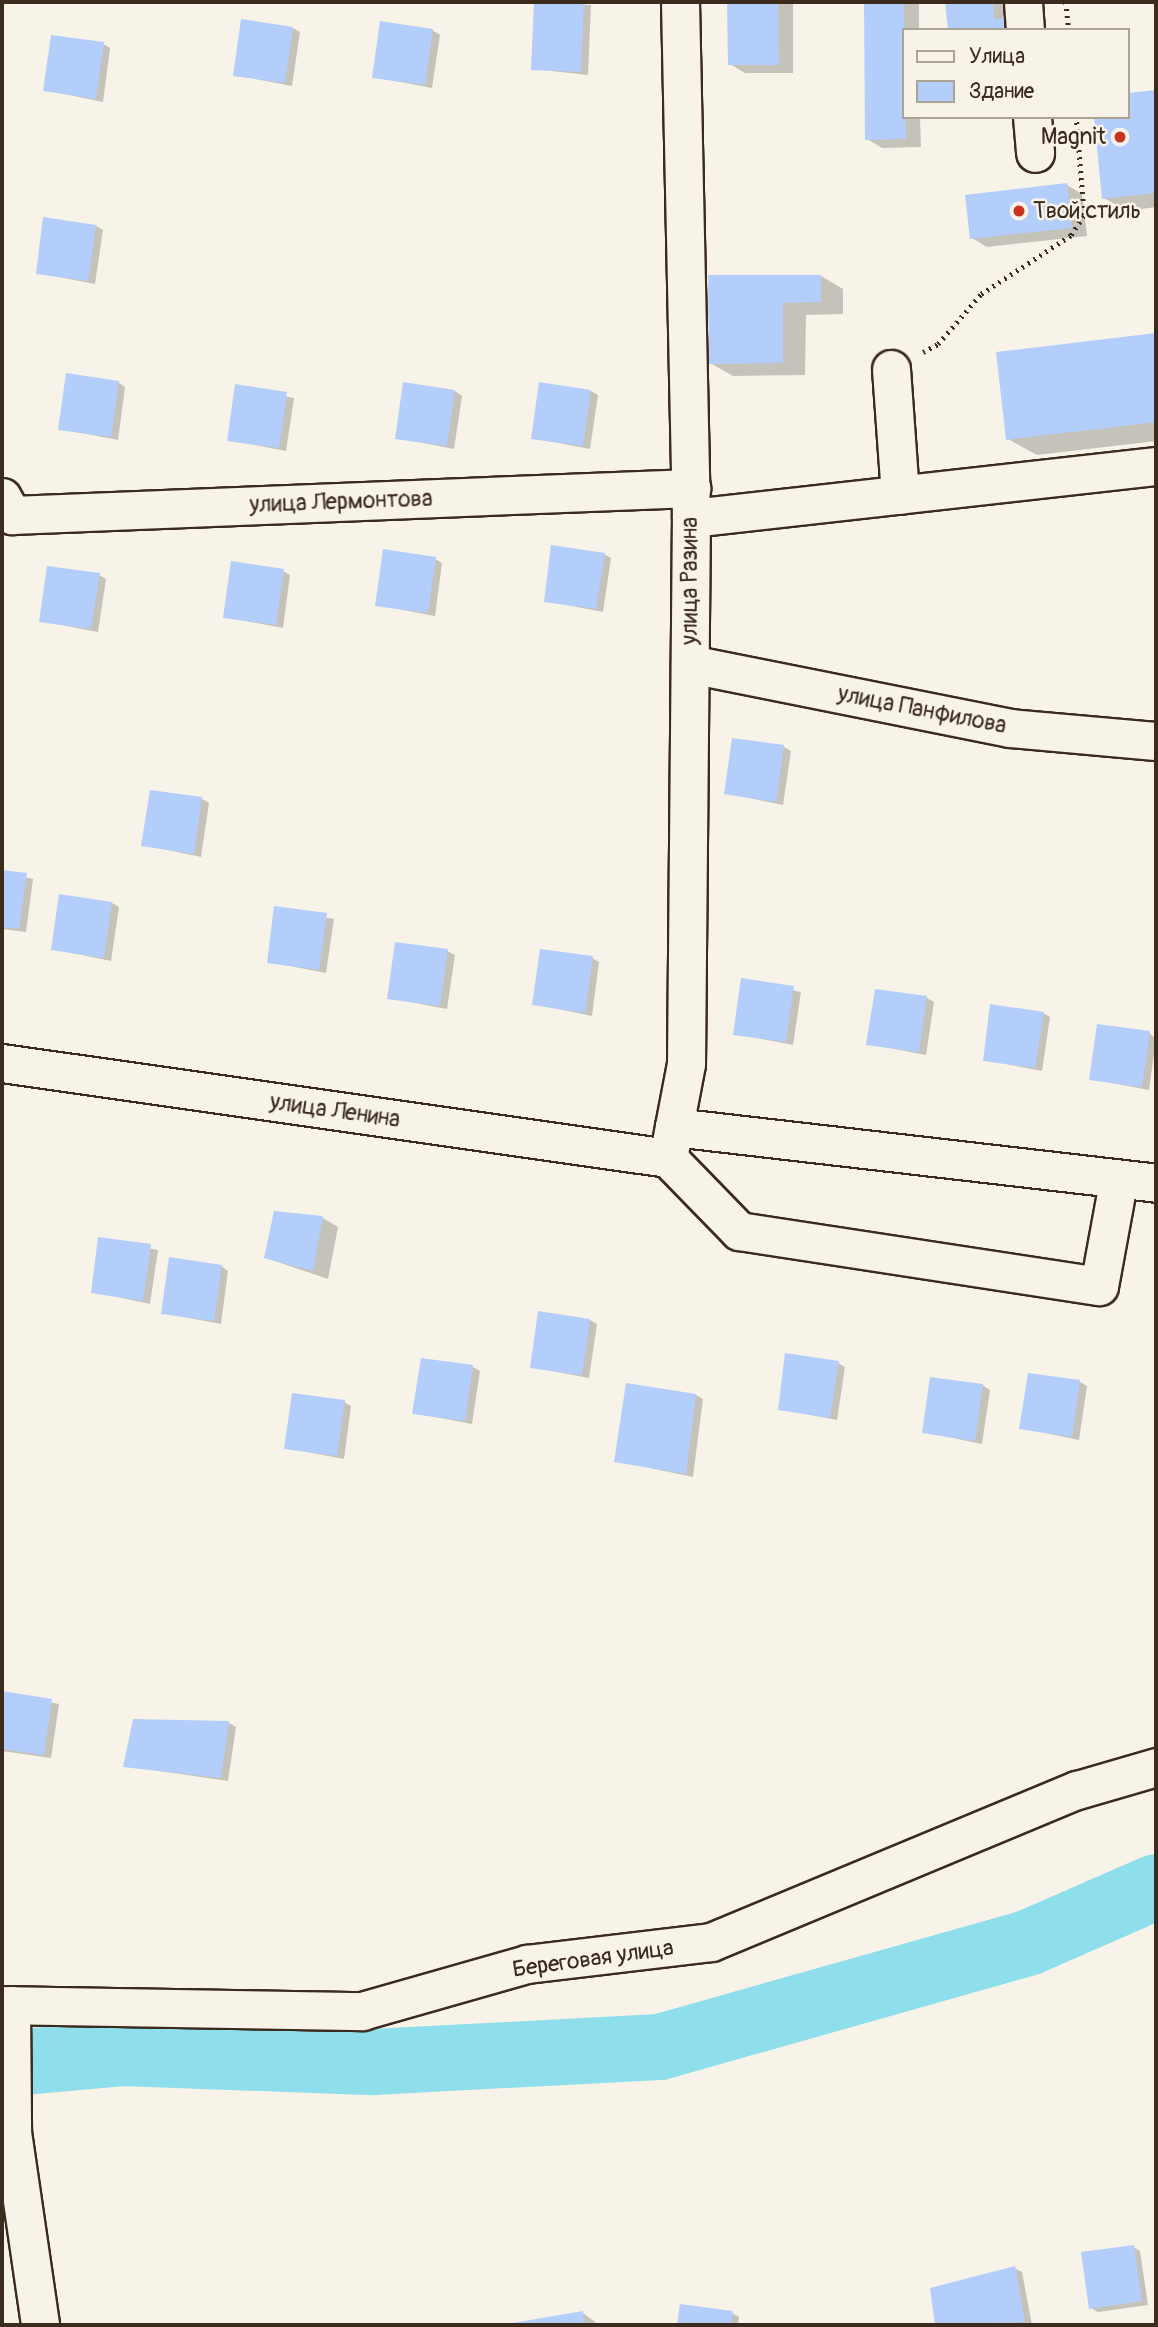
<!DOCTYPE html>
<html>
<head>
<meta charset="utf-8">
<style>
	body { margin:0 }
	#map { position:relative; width:1158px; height:2327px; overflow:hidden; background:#f7f3e8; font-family:Pangolin,sans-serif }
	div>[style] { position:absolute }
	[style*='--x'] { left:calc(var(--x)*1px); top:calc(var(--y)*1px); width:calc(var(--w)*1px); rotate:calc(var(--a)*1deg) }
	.shadow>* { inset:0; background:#0003 }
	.river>* { height:66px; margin:-33px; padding:0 33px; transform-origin:33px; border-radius:33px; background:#8fdeec }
	.building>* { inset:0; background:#b3cefb }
	.path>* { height:4.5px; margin-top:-2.25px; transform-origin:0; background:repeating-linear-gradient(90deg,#3b2a1e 0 2px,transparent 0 7px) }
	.roads { filter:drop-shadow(2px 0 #3b2a1e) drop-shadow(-2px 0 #3b2a1e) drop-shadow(0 2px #3b2a1e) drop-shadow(0 -2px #3b2a1e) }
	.minor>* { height:37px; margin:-18.5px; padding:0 18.5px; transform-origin:18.5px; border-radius:18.5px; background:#f7f3e8 }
	.dots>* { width:19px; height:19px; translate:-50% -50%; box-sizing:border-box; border:4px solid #f7f3e8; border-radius:50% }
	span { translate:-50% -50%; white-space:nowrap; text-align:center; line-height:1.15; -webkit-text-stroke:5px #f7f3e8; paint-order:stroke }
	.poi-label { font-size:23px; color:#3b2a1e }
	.right { translate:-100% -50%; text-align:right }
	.left { translate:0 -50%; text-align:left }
	.street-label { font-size:23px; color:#3b2a1e }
	.frame { position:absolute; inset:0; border:4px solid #3b2a1e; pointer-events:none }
	.legend { position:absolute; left:902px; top:28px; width:228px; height:91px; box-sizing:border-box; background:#f7f3e8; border:2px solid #aca397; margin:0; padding:9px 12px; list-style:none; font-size:21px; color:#3b2a1e }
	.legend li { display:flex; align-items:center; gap:14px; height:35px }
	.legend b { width:35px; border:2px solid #aca397 }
</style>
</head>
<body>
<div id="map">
	<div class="shadow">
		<div style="clip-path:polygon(535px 2px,591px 5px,588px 75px,533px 69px)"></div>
		<div style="clip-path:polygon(729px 2px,793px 3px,793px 73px,745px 73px,730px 64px)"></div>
		<div style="clip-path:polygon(865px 2px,919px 4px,919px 30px,904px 30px,904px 117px,920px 117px,921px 147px,882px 148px,867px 139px)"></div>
		<div style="clip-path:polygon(947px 2px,1006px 2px,1008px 19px,950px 30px)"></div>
		<div style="clip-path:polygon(293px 28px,300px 32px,292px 86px,235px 75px)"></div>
		<div style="clip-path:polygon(432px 30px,440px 35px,432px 88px,374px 77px)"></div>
		<div style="clip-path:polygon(103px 44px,110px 48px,103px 102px,45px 90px)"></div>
		<div style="clip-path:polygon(1156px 92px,1156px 207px,1127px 211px,1104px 198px,1128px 117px,1128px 95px)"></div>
		<div style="clip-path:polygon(1067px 185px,1082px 194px,1087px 236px,987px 247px,972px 238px)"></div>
		<div style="clip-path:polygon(96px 226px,103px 230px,95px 284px,38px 273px)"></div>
		<div style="clip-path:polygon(821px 276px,843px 289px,843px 314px,806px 315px,805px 375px,733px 376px,710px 363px,710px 277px)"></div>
		<div style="clip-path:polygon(1156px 335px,1156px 441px,1037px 455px,1008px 439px,998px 353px)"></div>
		<div style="clip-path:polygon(118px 382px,125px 387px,118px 440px,60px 429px)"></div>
		<div style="clip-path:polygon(236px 386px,294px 398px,286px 451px,229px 440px)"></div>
		<div style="clip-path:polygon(455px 391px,462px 396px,454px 449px,397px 438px)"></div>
		<div style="clip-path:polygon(591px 391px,598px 395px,590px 449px,532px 438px)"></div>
		<div style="clip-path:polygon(604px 554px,611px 558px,603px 612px,546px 601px)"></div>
		<div style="clip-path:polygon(435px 559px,442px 563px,435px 616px,377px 605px)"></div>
		<div style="clip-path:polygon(283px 571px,290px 575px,283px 628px,225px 617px)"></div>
		<div style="clip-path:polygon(99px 575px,106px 579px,98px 632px,41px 621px)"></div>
		<div style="clip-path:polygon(784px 747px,791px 751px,783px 805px,725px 793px)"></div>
		<div style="clip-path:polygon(202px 799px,209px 803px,201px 857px,143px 845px)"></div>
		<div style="clip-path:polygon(2px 872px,33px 879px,26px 932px,2px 929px)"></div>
		<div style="clip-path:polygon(112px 903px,119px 907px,111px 961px,53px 949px)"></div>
		<div style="clip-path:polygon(276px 908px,334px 919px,326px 973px,269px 962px)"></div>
		<div style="clip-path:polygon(447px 951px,455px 955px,447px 1009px,389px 998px)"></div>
		<div style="clip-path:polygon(592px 958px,599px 962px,592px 1016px,534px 1004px)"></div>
		<div style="clip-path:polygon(743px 980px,801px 992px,793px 1045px,735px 1034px)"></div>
		<div style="clip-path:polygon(927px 998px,934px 1002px,926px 1055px,868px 1044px)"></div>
		<div style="clip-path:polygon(1043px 1013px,1050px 1017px,1042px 1071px,985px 1060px)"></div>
		<div style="clip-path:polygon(1149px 1033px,1156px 1039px,1149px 1090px,1091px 1079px)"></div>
		<div style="clip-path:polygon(275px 1213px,323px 1218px,338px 1227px,328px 1279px,266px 1258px)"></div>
		<div style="clip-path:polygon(100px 1239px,158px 1250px,150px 1304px,93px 1292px)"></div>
		<div style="clip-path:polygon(221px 1266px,228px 1271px,221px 1324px,163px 1313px)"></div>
		<div style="clip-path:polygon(590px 1320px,597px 1324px,589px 1378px,531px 1367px)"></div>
		<div style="clip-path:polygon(838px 1363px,845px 1367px,837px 1420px,780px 1409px)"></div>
		<div style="clip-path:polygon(473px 1367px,480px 1371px,472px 1424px,414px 1413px)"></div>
		<div style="clip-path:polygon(1080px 1382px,1087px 1386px,1079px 1440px,1021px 1428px)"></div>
		<div style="clip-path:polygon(982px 1385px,990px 1390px,982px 1444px,924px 1432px)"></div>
		<div style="clip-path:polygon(696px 1395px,703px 1399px,693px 1477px,616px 1461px)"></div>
		<div style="clip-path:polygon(344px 1402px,351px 1406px,344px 1459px,286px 1448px)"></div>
		<div style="clip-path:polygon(2px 1693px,59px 1704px,51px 1758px,2px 1751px)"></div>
		<div style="clip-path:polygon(229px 1723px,236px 1727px,228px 1781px,125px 1766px)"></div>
		<div style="clip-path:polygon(1133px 2247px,1140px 2251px,1148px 2305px,1098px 2312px,1091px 2308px)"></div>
		<div style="clip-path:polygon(1014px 2268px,1022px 2272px,1032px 2325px,937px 2325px,932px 2289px)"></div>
		<div style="clip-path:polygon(682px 2306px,732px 2313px,739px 2317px,738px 2325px,679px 2325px)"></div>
		<div style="clip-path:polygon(583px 2313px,599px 2325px,509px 2325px)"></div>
	</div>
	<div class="river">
		<div style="--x:2;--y:2064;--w:121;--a:-5.2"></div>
		<div style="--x:123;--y:2053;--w:250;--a:2.1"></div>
		<div style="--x:373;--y:2062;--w:287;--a:-3"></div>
		<div style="--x:660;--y:2047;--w:385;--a:-15.8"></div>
		<div style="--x:1030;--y:1942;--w:137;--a:-23.6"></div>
	</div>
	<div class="building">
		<div style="clip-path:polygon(534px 2px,584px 2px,581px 72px,531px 70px)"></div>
		<div style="clip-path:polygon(727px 2px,778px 2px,779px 65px,728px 65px)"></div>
		<div style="clip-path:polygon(864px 2px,904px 2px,906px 139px,865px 140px)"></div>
		<div style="clip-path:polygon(945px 2px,993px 2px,994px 19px,1010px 17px,1011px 30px,948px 30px)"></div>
		<div style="clip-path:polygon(241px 19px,293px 27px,285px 83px,233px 76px)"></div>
		<div style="clip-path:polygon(380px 21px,433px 29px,425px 85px,372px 78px)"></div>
		<div style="clip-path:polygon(51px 35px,104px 42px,96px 99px,43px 91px)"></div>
		<div style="clip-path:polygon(1156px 90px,1156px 193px,1102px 199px,1094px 117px,1128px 117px,1128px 93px)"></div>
		<div style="clip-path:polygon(1067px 183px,1072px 228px,970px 239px,965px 195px)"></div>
		<div style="clip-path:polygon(43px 217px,96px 225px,88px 281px,36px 274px)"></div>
		<div style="clip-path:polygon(708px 275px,821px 275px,821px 302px,783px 303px,783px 363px,709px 364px)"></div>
		<div style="clip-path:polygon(1156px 333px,1156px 422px,1006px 440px,996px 352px)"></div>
		<div style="clip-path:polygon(66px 373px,119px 381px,111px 437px,58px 430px)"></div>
		<div style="clip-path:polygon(403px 382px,455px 390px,447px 446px,395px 439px)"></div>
		<div style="clip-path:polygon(539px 382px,591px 390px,583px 446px,531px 439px)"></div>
		<div style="clip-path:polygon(235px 384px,287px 392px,279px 448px,227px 441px)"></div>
		<div style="clip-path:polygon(551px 545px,605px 553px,596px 609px,544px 602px)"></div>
		<div style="clip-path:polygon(383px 549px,436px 557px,428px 613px,375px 606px)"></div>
		<div style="clip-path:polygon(231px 561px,284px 569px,276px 625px,223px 618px)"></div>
		<div style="clip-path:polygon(47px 566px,100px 573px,91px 629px,39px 622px)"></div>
		<div style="clip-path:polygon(732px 738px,784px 745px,776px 802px,724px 794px)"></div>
		<div style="clip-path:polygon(150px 790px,202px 797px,194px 854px,141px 846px)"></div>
		<div style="clip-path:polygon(2px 870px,27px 873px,19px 929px,2px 927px)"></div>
		<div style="clip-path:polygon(59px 894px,112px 902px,104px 958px,51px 950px)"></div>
		<div style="clip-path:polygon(274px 906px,327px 913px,319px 970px,267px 963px)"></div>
		<div style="clip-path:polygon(395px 942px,448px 949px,440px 1006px,387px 999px)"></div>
		<div style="clip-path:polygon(540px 949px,593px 956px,585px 1013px,532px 1005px)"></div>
		<div style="clip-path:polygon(741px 978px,794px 986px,786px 1042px,733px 1035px)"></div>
		<div style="clip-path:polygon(875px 989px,927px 996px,919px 1052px,866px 1045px)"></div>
		<div style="clip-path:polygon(990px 1004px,1044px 1012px,1035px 1068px,983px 1061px)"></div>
		<div style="clip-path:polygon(1097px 1024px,1150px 1031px,1142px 1087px,1089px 1080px)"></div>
		<div style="clip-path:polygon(274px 1211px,323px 1216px,313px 1271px,264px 1258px)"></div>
		<div style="clip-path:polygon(98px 1237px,151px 1244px,143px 1301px,91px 1293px)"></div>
		<div style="clip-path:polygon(169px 1257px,222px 1265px,214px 1321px,161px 1314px)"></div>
		<div style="clip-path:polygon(538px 1311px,590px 1319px,582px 1375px,530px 1368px)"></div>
		<div style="clip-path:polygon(785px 1353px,839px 1361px,830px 1418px,778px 1410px)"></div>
		<div style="clip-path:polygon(421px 1358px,473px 1365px,465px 1421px,412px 1414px)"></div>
		<div style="clip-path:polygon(1028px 1373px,1080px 1380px,1072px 1437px,1019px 1429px)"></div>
		<div style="clip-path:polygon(930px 1377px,983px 1384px,975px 1441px,922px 1433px)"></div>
		<div style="clip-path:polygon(626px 1383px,696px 1394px,686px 1474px,614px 1462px)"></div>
		<div style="clip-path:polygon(292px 1393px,345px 1400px,337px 1456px,284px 1449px)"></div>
		<div style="clip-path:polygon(2px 1691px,52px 1699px,44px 1755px,2px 1749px)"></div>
		<div style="clip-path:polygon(133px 1719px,229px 1721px,221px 1778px,123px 1767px)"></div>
		<div style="clip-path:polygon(1134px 2245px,1142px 2301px,1089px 2309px,1081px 2252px)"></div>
		<div style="clip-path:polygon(1015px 2266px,1025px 2322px,935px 2325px,930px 2288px)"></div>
		<div style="clip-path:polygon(680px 2304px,733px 2311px,731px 2325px,677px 2325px)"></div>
		<div style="clip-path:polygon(583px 2311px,585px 2325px,507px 2325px,507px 2324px)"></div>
	</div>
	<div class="path">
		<div style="--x:1066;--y:2;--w:28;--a:84"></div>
		<div style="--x:923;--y:352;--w:17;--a:-28"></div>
		<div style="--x:938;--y:344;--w:66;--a:-49.3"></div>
		<div style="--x:981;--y:294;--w:108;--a:-33.2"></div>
		<div style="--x:1071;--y:235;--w:24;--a:-57"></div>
		<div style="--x:1084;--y:215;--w:98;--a:-94.7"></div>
	</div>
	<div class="roads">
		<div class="minor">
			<div style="--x:1023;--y:2;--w:28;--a:86"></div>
			<div style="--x:1032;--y:117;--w:36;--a:85"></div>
			<div style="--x:891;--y:369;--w:126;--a:85.9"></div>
			<div style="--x:2;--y:497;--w:21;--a:61"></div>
			<div style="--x:12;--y:515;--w:680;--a:-2.28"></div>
			<div style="--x:691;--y:518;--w:468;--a:-6.4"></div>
			<div style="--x:690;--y:664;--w:326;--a:11.3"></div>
			<div style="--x:1010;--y:728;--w:147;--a:5.1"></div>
			<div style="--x:2;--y:1063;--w:673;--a:8.12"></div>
			<div style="--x:674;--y:1127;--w:485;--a:6.6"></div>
			<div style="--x:668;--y:1158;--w:96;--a:-79.2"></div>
			<div style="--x:686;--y:1064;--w:546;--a:-89.48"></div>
			<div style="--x:691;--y:518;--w:516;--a:-91.22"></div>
			<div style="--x:668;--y:1158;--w:102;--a:45.8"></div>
			<div style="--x:739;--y:1231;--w:364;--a:8.7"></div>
			<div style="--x:1099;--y:1286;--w:106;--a:-79.6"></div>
			<div style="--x:2;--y:2005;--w:360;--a:1"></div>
			<div style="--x:362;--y:2011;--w:172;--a:-15.9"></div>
			<div style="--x:527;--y:1964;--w:185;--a:-6.8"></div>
			<div style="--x:711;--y:1942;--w:396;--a:-22.6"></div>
			<div style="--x:1077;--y:1790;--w:82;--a:-16.2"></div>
			<div style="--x:11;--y:2005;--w:127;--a:89.5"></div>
			<div style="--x:12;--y:2132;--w:195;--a:81.7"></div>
		</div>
	</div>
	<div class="dots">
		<div style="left:1120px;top:137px;background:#c8321e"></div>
		<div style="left:1019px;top:211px;background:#c8321e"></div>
	</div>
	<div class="poi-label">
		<span class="right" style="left:1106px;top:137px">Magnit</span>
		<span class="left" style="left:1033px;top:211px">Твой стиль</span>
	</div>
	<div class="street-label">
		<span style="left:341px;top:502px;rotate:-2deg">улица Лермонтова</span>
		<span style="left:690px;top:581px;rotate:-90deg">улица Разина</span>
		<span style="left:922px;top:710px;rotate:11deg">улица Панфилова</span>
		<span style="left:335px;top:1111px;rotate:8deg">улица Ленина</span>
		<span style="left:593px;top:1959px;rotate:-8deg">Береговая улица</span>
	</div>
	<div class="frame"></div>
	<ul class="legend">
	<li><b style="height:9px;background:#f7f3e8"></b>Улица</li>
	<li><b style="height:19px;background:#b3cefb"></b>Здание</li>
	</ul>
</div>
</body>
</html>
